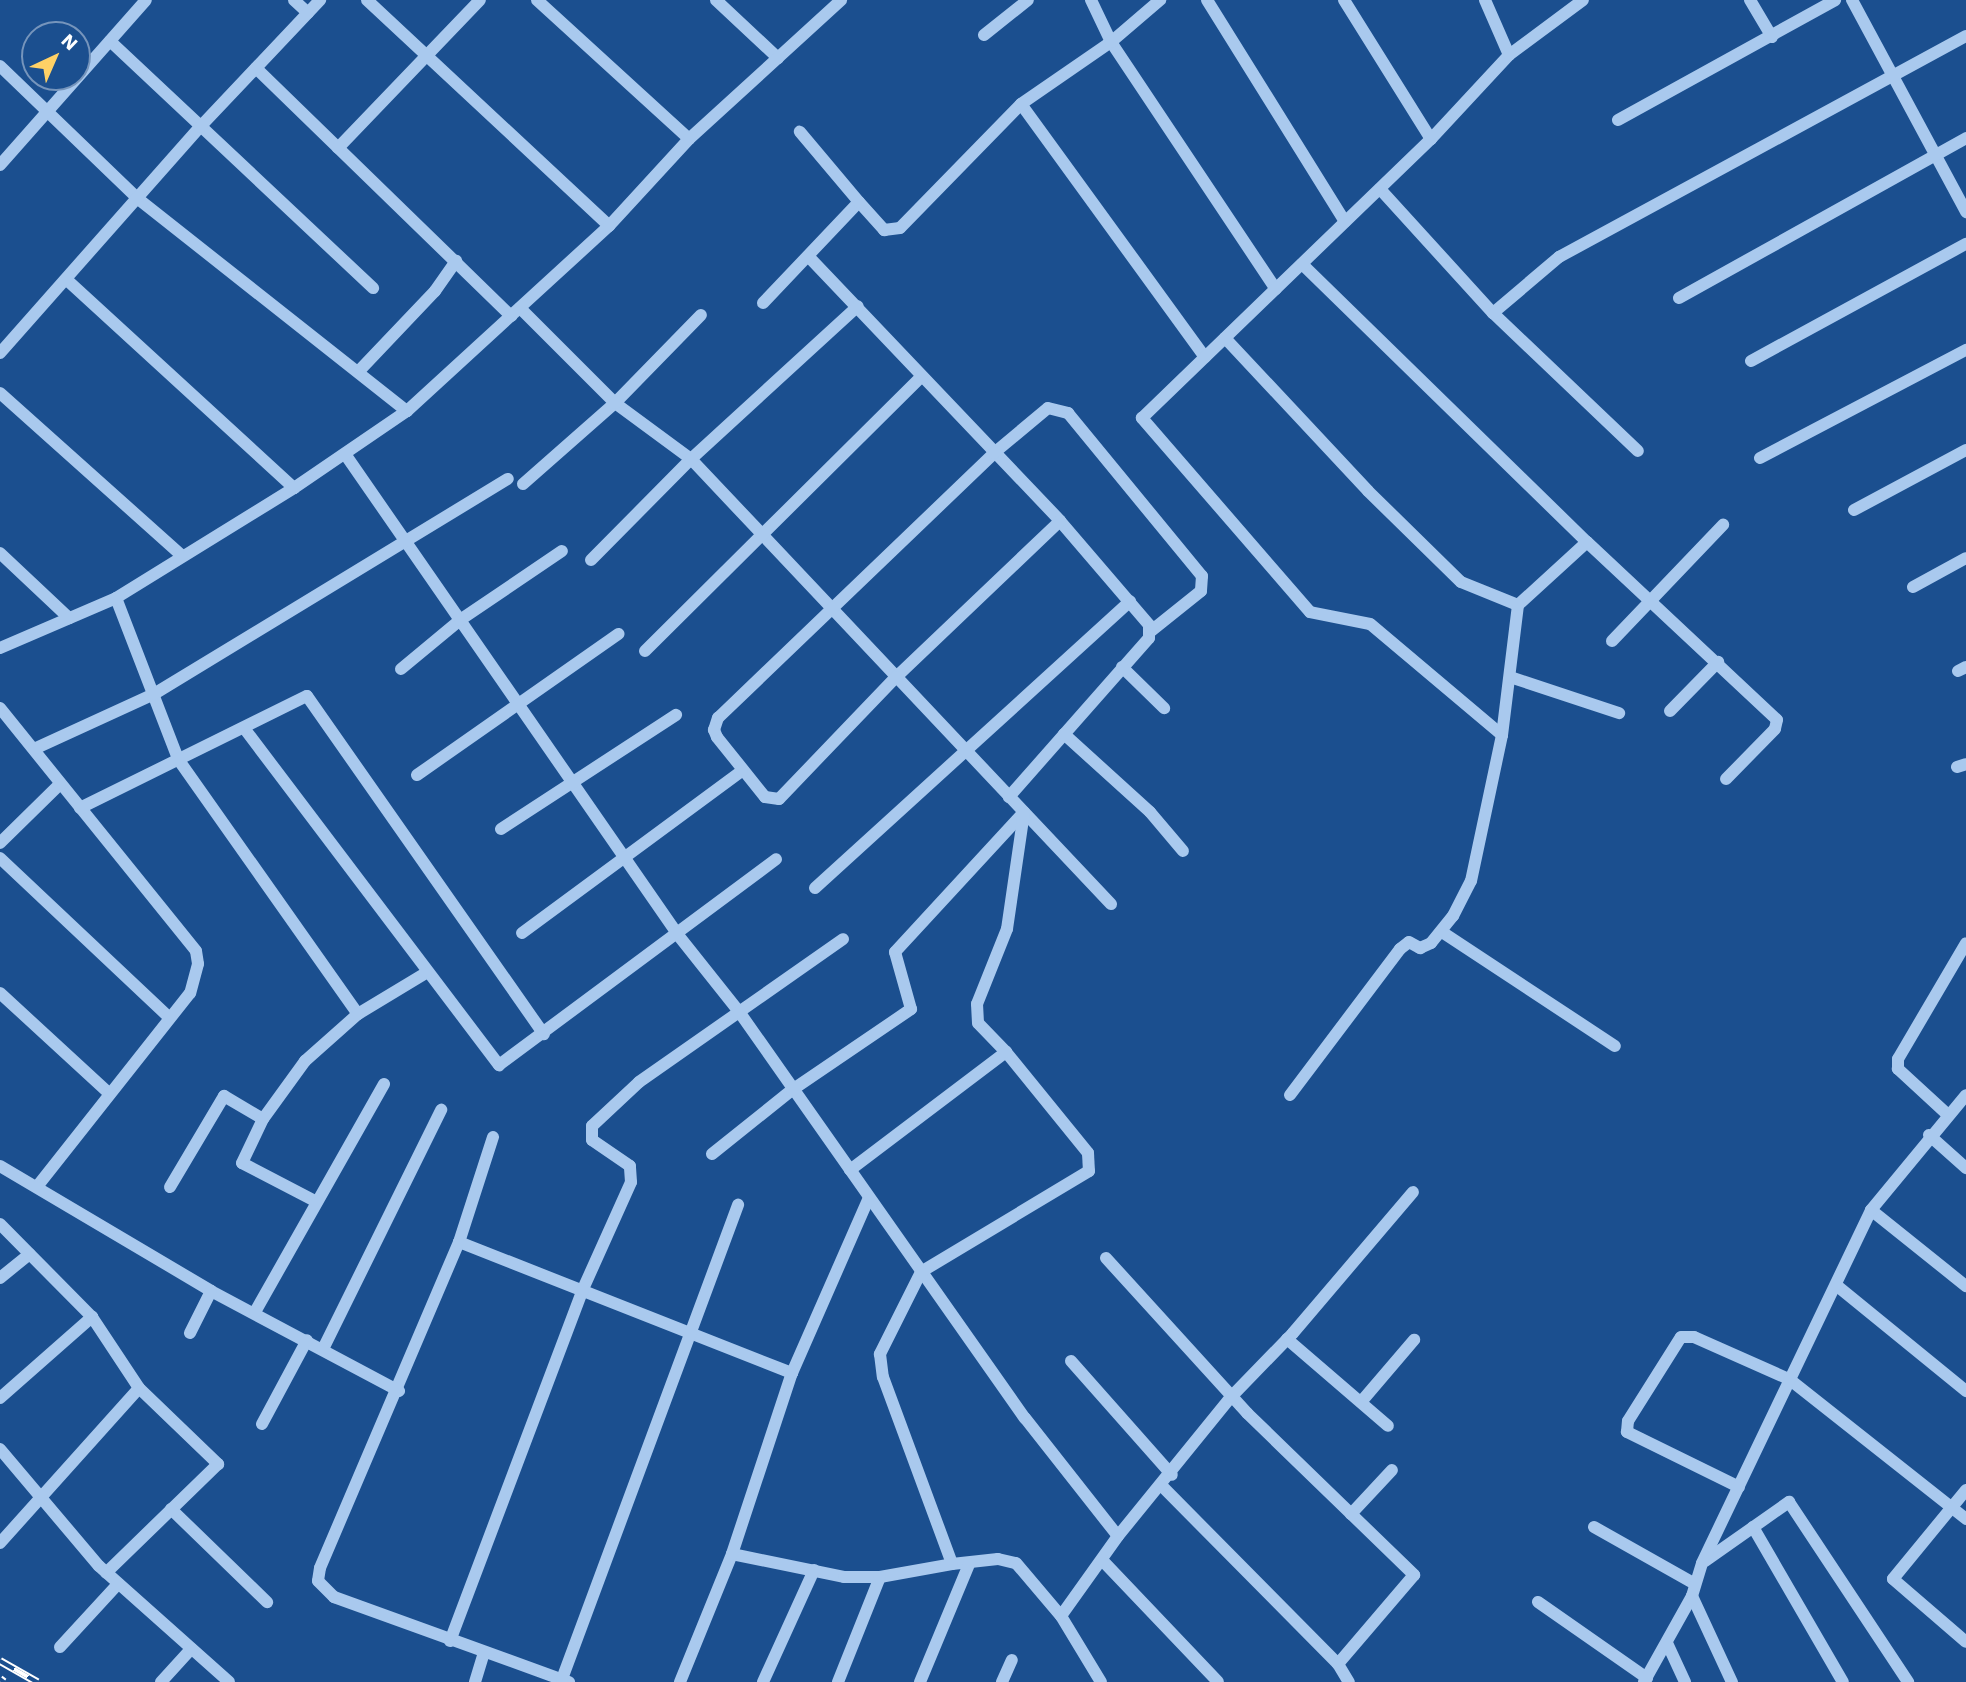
<!DOCTYPE html>
<html>
<head>
<meta charset="utf-8">
<style>
	body { margin:0 }
	#map { position:relative; width:1966px; height:1682px; overflow:hidden; background:#1b4f8f; font-family:"Work Sans",sans-serif }
	div>[style] { position:absolute }
	[style*='--x'] { left:calc(var(--x)*1px); top:calc(var(--y)*1px); width:calc(var(--w)*1px); rotate:calc(var(--a)*1deg) }
	.minor>* { height:12px; margin:-6px; padding:0 6px; transform-origin:6px; border-radius:6px; background:#a9c9ee }
	.rail>* { height:8px; margin-top:-4px; transform-origin:0; background:repeating-linear-gradient(90deg,#1b4f8f 0 16px,#fff 0 32px); box-sizing:border-box; border-block:2px solid #fff }
	span { translate:-50% -50%; white-space:nowrap; text-align:center; line-height:1.15; -webkit-text-stroke:5px #1b4f8f; paint-order:stroke }
	.north { position:absolute; left:21px; top:21px; width:70px; height:70px; box-sizing:border-box; background:#1b4f8f; border:2px solid #7695bc; border-radius:50%; rotate:44deg; font-size:19px; font-weight:700; line-height:28px; text-align:center; color:#fff }
	.north::after { content:''; display:block; margin:auto; width:24px; height:32px; background:#ffd166; clip-path:polygon(50% 0,100% 100%,50% 72%,0 100%) }
</style>
</head>
<body>
<div id="map">
	<div class="minor">
		<div style="--x:294;--y:0;--w:19;--a:43"></div>
		<div style="--x:367;--y:0;--w:331;--a:43"></div>
		<div style="--x:537;--y:0;--w:206;--a:42.4"></div>
		<div style="--x:716;--y:0;--w:85;--a:43.1"></div>
		<div style="--x:1091;--y:0;--w:47;--a:64.5"></div>
		<div style="--x:1111;--y:42;--w:297;--a:56.3"></div>
		<div style="--x:1207;--y:0;--w:261;--a:58.1"></div>
		<div style="--x:1344;--y:0;--w:164;--a:58"></div>
		<div style="--x:1485;--y:0;--w:60;--a:66.4"></div>
		<div style="--x:1750;--y:0;--w:43;--a:59.3"></div>
		<div style="--x:1852;--y:0;--w:241;--a:61.7"></div>
		<div style="--x:984;--y:35;--w:56;--a:-38.5"></div>
		<div style="--x:110;--y:41;--w:361;--a:43.2"></div>
		<div style="--x:0;--y:66;--w:190;--a:43.9"></div>
		<div style="--x:137;--y:198;--w:344;--a:38.3"></div>
		<div style="--x:256;--y:68;--w:356;--a:44.2"></div>
		<div style="--x:1021;--y:104;--w:313;--a:54"></div>
		<div style="--x:1618;--y:120;--w:248;--a:-28.9"></div>
		<div style="--x:338;--y:148;--w:205;--a:-46.2"></div>
		<div style="--x:0;--y:165;--w:220;--a:-48.5"></div>
		<div style="--x:1380;--y:189;--w:168;--a:47.7"></div>
		<div style="--x:1493;--y:313;--w:200;--a:43.6"></div>
		<div style="--x:859;--y:202;--w:38;--a:48"></div>
		<div style="--x:884;--y:230;--w:16;--a:-7"></div>
		<div style="--x:900;--y:228;--w:173;--a:-45.7"></div>
		<div style="--x:1021;--y:104;--w:109;--a:-34.6"></div>
		<div style="--x:1111;--y:42;--w:65;--a:-40.6"></div>
		<div style="--x:809;--y:257;--w:364;--a:46.4"></div>
		<div style="--x:1060;--y:521;--w:137;--a:49.4"></div>
		<div style="--x:1149;--y:625;--w:13;--a:90"></div>
		<div style="--x:1149;--y:638;--w:212;--a:131.4"></div>
		<div style="--x:1302;--y:264;--w:398;--a:44.3"></div>
		<div style="--x:1587;--y:542;--w:93;--a:137.6"></div>
		<div style="--x:1518;--y:605;--w:131;--a:97"></div>
		<div style="--x:67;--y:280;--w:308;--a:42.5"></div>
		<div style="--x:1679;--y:298;--w:329;--a:-29.1"></div>
		<div style="--x:763;--y:303;--w:139;--a:-46.5"></div>
		<div style="--x:859;--y:202;--w:92;--a:-130.1"></div>
		<div style="--x:520;--y:308;--w:134;--a:45"></div>
		<div style="--x:615;--y:403;--w:94;--a:36.4"></div>
		<div style="--x:691;--y:459;--w:612;--a:46.66"></div>
		<div style="--x:1493;--y:313;--w:87;--a:-40.3"></div>
		<div style="--x:1559;--y:257;--w:463;--a:-28.5"></div>
		<div style="--x:1225;--y:338;--w:209;--a:46.9"></div>
		<div style="--x:1368;--y:491;--w:130;--a:44.4"></div>
		<div style="--x:1461;--y:582;--w:61;--a:22"></div>
		<div style="--x:0;--y:353;--w:302;--a:-48.5"></div>
		<div style="--x:200;--y:127;--w:175;--a:-46.6"></div>
		<div style="--x:1751;--y:361;--w:245;--a:-28.6"></div>
		<div style="--x:358;--y:372;--w:112;--a:-46.5"></div>
		<div style="--x:435;--y:291;--w:37;--a:-55"></div>
		<div style="--x:0;--y:393;--w:243;--a:41.8"></div>
		<div style="--x:345;--y:454;--w:585;--a:55.3"></div>
		<div style="--x:678;--y:935;--w:100;--a:51.5"></div>
		<div style="--x:740;--y:1013;--w:495;--a:54.9"></div>
		<div style="--x:1025;--y:1418;--w:150;--a:51.8"></div>
		<div style="--x:1118;--y:1536;--w:98;--a:125.5"></div>
		<div style="--x:1061;--y:1616;--w:77;--a:58.8"></div>
		<div style="--x:1760;--y:458;--w:233;--a:-27.7"></div>
		<div style="--x:523;--y:484;--w:123;--a:-41.4"></div>
		<div style="--x:615;--y:403;--w:123;--a:-45.7"></div>
		<div style="--x:1854;--y:510;--w:127;--a:-28.2"></div>
		<div style="--x:1060;--y:521;--w:226;--a:136.4"></div>
		<div style="--x:896;--y:677;--w:169;--a:133.8"></div>
		<div style="--x:779;--y:799;--w:14;--a:-172"></div>
		<div style="--x:765;--y:797;--w:77;--a:-128.7"></div>
		<div style="--x:717;--y:737;--w:8;--a:-113"></div>
		<div style="--x:714;--y:730;--w:13;--a:-72"></div>
		<div style="--x:718;--y:718;--w:383;--a:-43.8"></div>
		<div style="--x:994;--y:453;--w:70;--a:-39.8"></div>
		<div style="--x:1048;--y:408;--w:21;--a:14"></div>
		<div style="--x:1068;--y:413;--w:211;--a:50.6"></div>
		<div style="--x:1202;--y:576;--w:15;--a:94"></div>
		<div style="--x:1201;--y:591;--w:64;--a:141.3"></div>
		<div style="--x:1587;--y:542;--w:260;--a:43.1"></div>
		<div style="--x:1777;--y:720;--w:9;--a:103"></div>
		<div style="--x:1775;--y:729;--w:70;--a:134.4"></div>
		<div style="--x:0;--y:553;--w:95;--a:43.3"></div>
		<div style="--x:591;--y:560;--w:142;--a:-45.3"></div>
		<div style="--x:691;--y:459;--w:226;--a:-42.5"></div>
		<div style="--x:1913;--y:587;--w:60;--a:-28.7"></div>
		<div style="--x:116;--y:598;--w:173;--a:68.9"></div>
		<div style="--x:178;--y:759;--w:312;--a:54.8"></div>
		<div style="--x:1612;--y:641;--w:161;--a:-46.3"></div>
		<div style="--x:0;--y:648;--w:126;--a:-23.3"></div>
		<div style="--x:116;--y:598;--w:209;--a:-31.7"></div>
		<div style="--x:294;--y:488;--w:137;--a:-34.3"></div>
		<div style="--x:407;--y:411;--w:274;--a:-42.5"></div>
		<div style="--x:609;--y:226;--w:118;--a:-47.4"></div>
		<div style="--x:689;--y:139;--w:206;--a:-42.4"></div>
		<div style="--x:645;--y:651;--w:390;--a:-44.8"></div>
		<div style="--x:1122;--y:667;--w:59;--a:44.3"></div>
		<div style="--x:401;--y:669;--w:77;--a:-39.7"></div>
		<div style="--x:460;--y:620;--w:123;--a:-34.1"></div>
		<div style="--x:1958;--y:671;--w:9;--a:-27"></div>
		<div style="--x:1510;--y:677;--w:115;--a:18.3"></div>
		<div style="--x:0;--y:708;--w:312;--a:51.1"></div>
		<div style="--x:196;--y:951;--w:13;--a:81"></div>
		<div style="--x:198;--y:964;--w:30;--a:105"></div>
		<div style="--x:190;--y:993;--w:247;--a:128.3"></div>
		<div style="--x:1670;--y:711;--w:69;--a:-45.6"></div>
		<div style="--x:244;--y:728;--w:423;--a:52.9"></div>
		<div style="--x:499;--y:1065;--w:345;--a:-36.6"></div>
		<div style="--x:1064;--y:734;--w:116;--a:42.2"></div>
		<div style="--x:1150;--y:812;--w:51;--a:49.8"></div>
		<div style="--x:34;--y:749;--w:132;--a:-24.6"></div>
		<div style="--x:154;--y:694;--w:414;--a:-31.3"></div>
		<div style="--x:1957;--y:767;--w:9;--a:-18"></div>
		<div style="--x:417;--y:775;--w:246;--a:-35"></div>
		<div style="--x:80;--y:808;--w:253;--a:-26.3"></div>
		<div style="--x:307;--y:696;--w:413;--a:55"></div>
		<div style="--x:501;--y:829;--w:209;--a:-33.1"></div>
		<div style="--x:0;--y:843;--w:84;--a:-44.5"></div>
		<div style="--x:0;--y:858;--w:233;--a:43.3"></div>
		<div style="--x:815;--y:888;--w:426;--a:-42.3"></div>
		<div style="--x:1442;--y:932;--w:207;--a:33.4"></div>
		<div style="--x:522;--y:933;--w:273;--a:-36.4"></div>
		<div style="--x:0;--y:993;--w:149;--a:42.6"></div>
		<div style="--x:1006;--y:1052;--w:130;--a:50.9"></div>
		<div style="--x:1088;--y:1153;--w:18;--a:87"></div>
		<div style="--x:1089;--y:1171;--w:196;--a:149"></div>
		<div style="--x:921;--y:1272;--w:92;--a:116.6"></div>
		<div style="--x:880;--y:1354;--w:23;--a:83"></div>
		<div style="--x:883;--y:1377;--w:199;--a:69.7"></div>
		<div style="--x:952;--y:1564;--w:46;--a:-6.2"></div>
		<div style="--x:998;--y:1559;--w:18;--a:13"></div>
		<div style="--x:1016;--y:1563;--w:70;--a:49.7"></div>
		<div style="--x:1290;--y:1095;--w:183;--a:-53"></div>
		<div style="--x:1400;--y:949;--w:11;--a:-38"></div>
		<div style="--x:1409;--y:942;--w:13;--a:29"></div>
		<div style="--x:1420;--y:948;--w:12;--a:-24"></div>
		<div style="--x:1431;--y:943;--w:35;--a:-51"></div>
		<div style="--x:1453;--y:916;--w:39;--a:-63"></div>
		<div style="--x:1471;--y:881;--w:149;--a:-78"></div>
		<div style="--x:1502;--y:735;--w:172;--a:-139.9"></div>
		<div style="--x:1370;--y:624;--w:61;--a:-168.7"></div>
		<div style="--x:1310;--y:612;--w:257;--a:-130.9"></div>
		<div style="--x:1142;--y:418;--w:402;--a:-44"></div>
		<div style="--x:1431;--y:139;--w:115;--a:-47.1"></div>
		<div style="--x:1509;--y:55;--w:92;--a:-36.6"></div>
		<div style="--x:1947;--y:1114;--w:67;--a:-137.4"></div>
		<div style="--x:1898;--y:1069;--w:10;--a:-90"></div>
		<div style="--x:1898;--y:1059;--w:134;--a:-59.6"></div>
		<div style="--x:1929;--y:1135;--w:50;--a:41.7"></div>
		<div style="--x:493;--y:1137;--w:110;--a:107.9"></div>
		<div style="--x:459;--y:1242;--w:354;--a:113.1"></div>
		<div style="--x:320;--y:1568;--w:13;--a:99"></div>
		<div style="--x:318;--y:1581;--w:23;--a:45"></div>
		<div style="--x:334;--y:1597;--w:250;--a:19.9"></div>
		<div style="--x:712;--y:1154;--w:102;--a:-38.7"></div>
		<div style="--x:792;--y:1090;--w:144;--a:-34.2"></div>
		<div style="--x:911;--y:1009;--w:59;--a:-105.7"></div>
		<div style="--x:895;--y:952;--w:190;--a:-47.3"></div>
		<div style="--x:0;--y:1166;--w:245;--a:30.6"></div>
		<div style="--x:211;--y:1291;--w:213;--a:28"></div>
		<div style="--x:850;--y:1170;--w:196;--a:-37.1"></div>
		<div style="--x:1006;--y:1052;--w:40;--a:-134"></div>
		<div style="--x:978;--y:1023;--w:19;--a:-93"></div>
		<div style="--x:977;--y:1004;--w:81;--a:-68.2"></div>
		<div style="--x:1007;--y:929;--w:118;--a:-81.7"></div>
		<div style="--x:170;--y:1187;--w:106;--a:-59.3"></div>
		<div style="--x:224;--y:1096;--w:45;--a:30.5"></div>
		<div style="--x:315;--y:1201;--w:82;--a:-152.5"></div>
		<div style="--x:242;--y:1163;--w:49;--a:-64.5"></div>
		<div style="--x:263;--y:1119;--w:72;--a:-54.1"></div>
		<div style="--x:305;--y:1061;--w:71;--a:-41.6"></div>
		<div style="--x:358;--y:1014;--w:79;--a:-31.1"></div>
		<div style="--x:1871;--y:1210;--w:122;--a:38.7"></div>
		<div style="--x:0;--y:1224;--w:131;--a:45.3"></div>
		<div style="--x:92;--y:1317;--w:85;--a:56.5"></div>
		<div style="--x:139;--y:1388;--w:110;--a:43.9"></div>
		<div style="--x:218;--y:1464;--w:156;--a:135.8"></div>
		<div style="--x:459;--y:1242;--w:358;--a:21.5"></div>
		<div style="--x:1106;--y:1258;--w:210;--a:47.7"></div>
		<div style="--x:1247;--y:1413;--w:233;--a:44.1"></div>
		<div style="--x:1414;--y:1575;--w:117;--a:130.5"></div>
		<div style="--x:1338;--y:1664;--w:250;--a:-134.7"></div>
		<div style="--x:0;--y:1278;--w:38;--a:-39"></div>
		<div style="--x:1836;--y:1285;--w:168;--a:39.2"></div>
		<div style="--x:255;--y:1312;--w:262;--a:-60.5"></div>
		<div style="--x:190;--y:1333;--w:47;--a:-63.4"></div>
		<div style="--x:1287;--y:1339;--w:133;--a:40.7"></div>
		<div style="--x:323;--y:1349;--w:267;--a:-63.7"></div>
		<div style="--x:1071;--y:1361;--w:152;--a:48.5"></div>
		<div style="--x:0;--y:1398;--w:123;--a:-41.4"></div>
		<div style="--x:1361;--y:1402;--w:82;--a:-49.5"></div>
		<div style="--x:262;--y:1424;--w:95;--a:-61.8"></div>
		<div style="--x:0;--y:1449;--w:153;--a:49.8"></div>
		<div style="--x:99;--y:1566;--w:174;--a:41.7"></div>
		<div style="--x:1739;--y:1487;--w:125;--a:-153.8"></div>
		<div style="--x:1627;--y:1432;--w:11;--a:-85"></div>
		<div style="--x:1628;--y:1421;--w:99;--a:-57.8"></div>
		<div style="--x:1681;--y:1337;--w:13;--a:0"></div>
		<div style="--x:1694;--y:1337;--w:104;--a:23.9"></div>
		<div style="--x:1789;--y:1379;--w:226;--a:38.3"></div>
		<div style="--x:1966;--y:1490;--w:115;--a:129.4"></div>
		<div style="--x:1893;--y:1579;--w:96;--a:40.8"></div>
		<div style="--x:171;--y:1509;--w:134;--a:44.1"></div>
		<div style="--x:1351;--y:1514;--w:60;--a:-47"></div>
		<div style="--x:1594;--y:1527;--w:116;--a:29.4"></div>
		<div style="--x:1753;--y:1527;--w:179;--a:59.9"></div>
		<div style="--x:1118;--y:1536;--w:179;--a:-50.9"></div>
		<div style="--x:1231;--y:1397;--w:89;--a:-45.9"></div>
		<div style="--x:1293;--y:1333;--w:185;--a:-49.6"></div>
		<div style="--x:0;--y:1543;--w:208;--a:-48.1"></div>
		<div style="--x:732;--y:1554;--w:114;--a:11.6"></div>
		<div style="--x:844;--y:1577;--w:36;--a:0"></div>
		<div style="--x:880;--y:1577;--w:73;--a:-10.2"></div>
		<div style="--x:1102;--y:1560;--w:168;--a:46.4"></div>
		<div style="--x:1705;--y:1561;--w:103;--a:-35.1"></div>
		<div style="--x:1789;--y:1502;--w:216;--a:56.5"></div>
		<div style="--x:1692;--y:1596;--w:95;--a:65.1"></div>
		<div style="--x:1538;--y:1602;--w:133;--a:34.9"></div>
		<div style="--x:450;--y:1641;--w:376;--a:-69.3"></div>
		<div style="--x:583;--y:1289;--w:117;--a:-65.8"></div>
		<div style="--x:631;--y:1182;--w:16;--a:-94"></div>
		<div style="--x:630;--y:1166;--w:46;--a:-145.6"></div>
		<div style="--x:592;--y:1140;--w:14;--a:-90"></div>
		<div style="--x:592;--y:1126;--w:64;--a:-43.1"></div>
		<div style="--x:639;--y:1082;--w:249;--a:-35"></div>
		<div style="--x:1667;--y:1643;--w:43;--a:65.2"></div>
		<div style="--x:60;--y:1647;--w:86;--a:-47.4"></div>
		<div style="--x:1338;--y:1664;--w:21;--a:59"></div>
		<div style="--x:562;--y:1679;--w:506;--a:-69.63"></div>
		<div style="--x:161;--y:1682;--w:45;--a:-47.7"></div>
		<div style="--x:475;--y:1682;--w:31;--a:-73"></div>
		<div style="--x:680;--y:1682;--w:138;--a:-67.9"></div>
		<div style="--x:732;--y:1554;--w:191;--a:-71.7"></div>
		<div style="--x:792;--y:1373;--w:189;--a:-66.3"></div>
		<div style="--x:763;--y:1682;--w:123;--a:-65.5"></div>
		<div style="--x:838;--y:1682;--w:113;--a:-68.2"></div>
		<div style="--x:920;--y:1682;--w:128;--a:-67.4"></div>
		<div style="--x:1002;--y:1682;--w:24;--a:-66"></div>
		<div style="--x:1644;--y:1682;--w:98;--a:-60.8"></div>
		<div style="--x:1692;--y:1596;--w:34;--a:-73"></div>
		<div style="--x:1702;--y:1563;--w:391;--a:-64.4"></div>
		<div style="--x:1871;--y:1210;--w:149;--a:-50.4"></div>
	</div>
	<div class="rail">
		<div style="--x:0;--y:1661;--w:43;--a:29.6"></div>
		<div style="--x:0;--y:1679;--w:5;--a:37"></div>
	</div>
	<div class="north">N</div>
</div>
</body>
</html>
